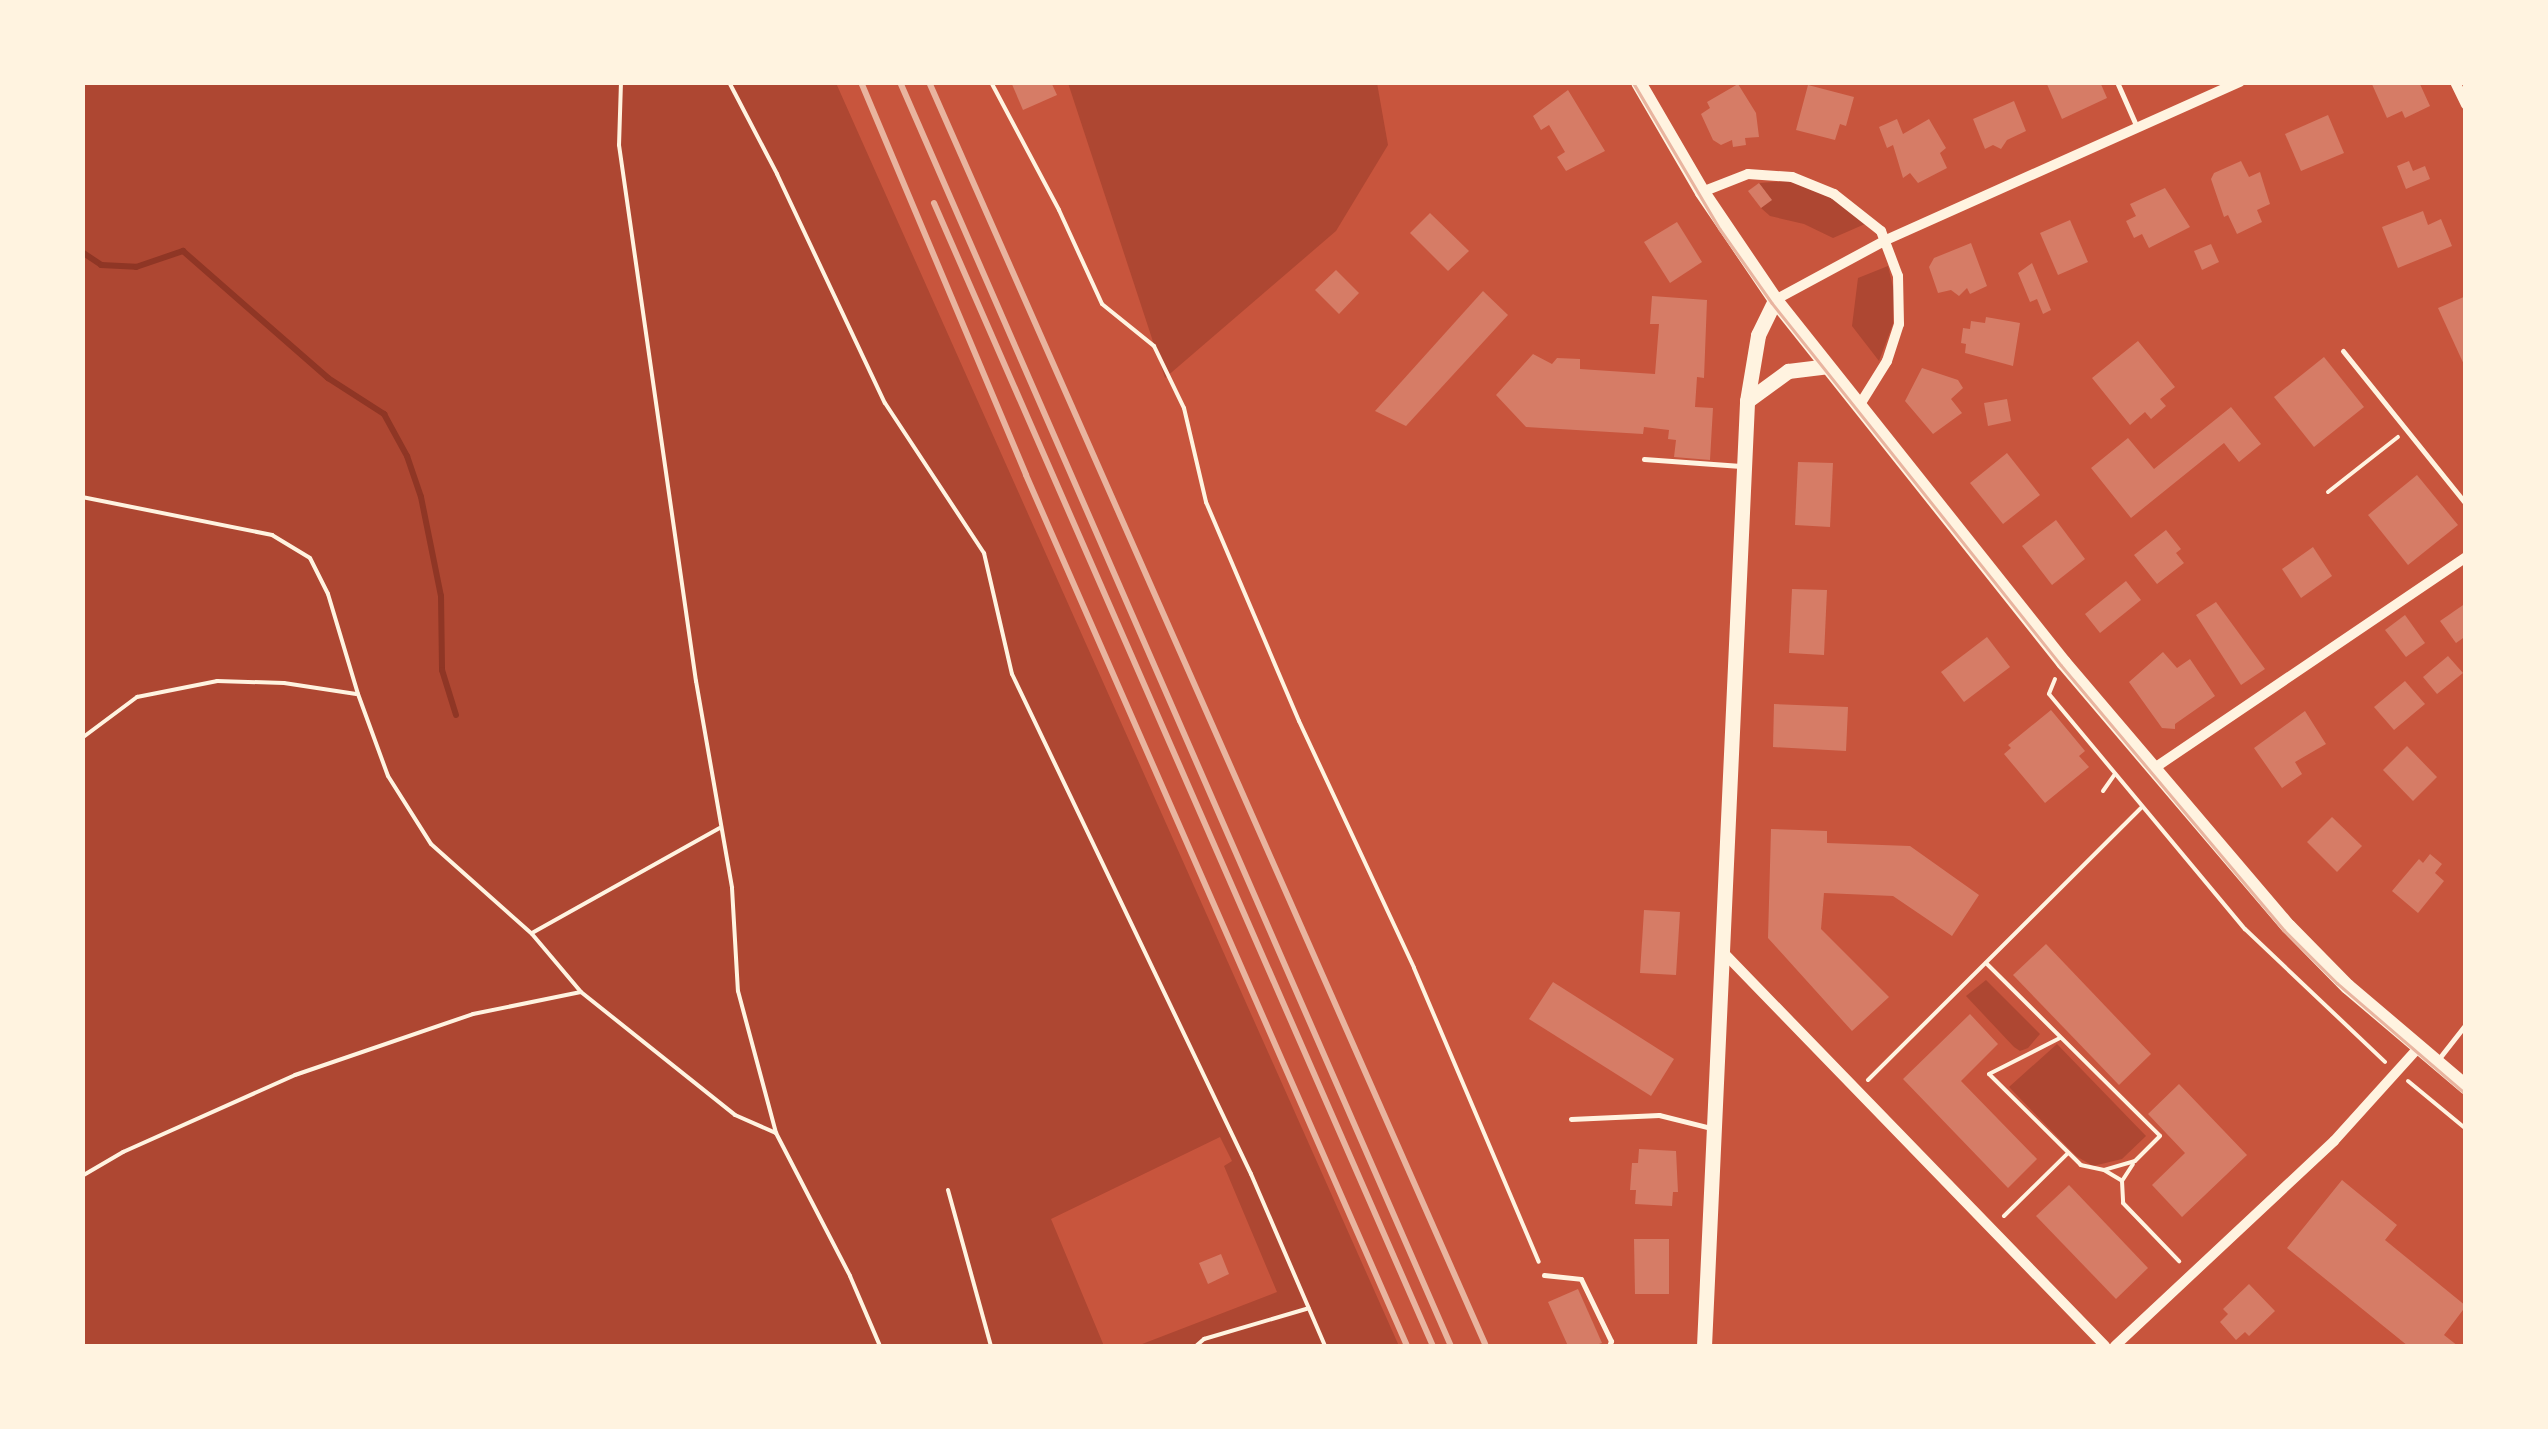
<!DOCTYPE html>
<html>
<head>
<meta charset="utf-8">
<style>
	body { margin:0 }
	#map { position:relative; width:2548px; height:1429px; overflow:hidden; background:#c8553d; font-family:"Fira Sans Condensed",sans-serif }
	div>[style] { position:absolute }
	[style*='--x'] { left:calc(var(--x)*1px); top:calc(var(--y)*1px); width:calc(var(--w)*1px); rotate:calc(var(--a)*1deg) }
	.green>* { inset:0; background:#ae4732 }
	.stream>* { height:6px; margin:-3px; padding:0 3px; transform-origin:3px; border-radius:3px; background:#8f3625 }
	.building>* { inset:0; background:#d67c66 }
	.path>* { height:4px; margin:-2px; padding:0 2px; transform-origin:2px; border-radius:2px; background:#fff3e0 }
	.service>* { height:5px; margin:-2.5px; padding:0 2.5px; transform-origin:2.5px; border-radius:2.5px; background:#fff3e0 }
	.minor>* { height:10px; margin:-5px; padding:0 5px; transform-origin:5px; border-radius:5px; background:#fff3e0 }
	.secondary>* { height:15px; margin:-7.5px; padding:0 7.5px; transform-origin:7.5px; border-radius:7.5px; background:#fff3e0 }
	.tram>* { height:2.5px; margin:-1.25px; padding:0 1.25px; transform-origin:1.25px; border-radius:1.25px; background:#e9b49f }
	.rail>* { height:6px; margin:-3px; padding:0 3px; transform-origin:3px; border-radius:3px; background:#e9b49f }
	span { translate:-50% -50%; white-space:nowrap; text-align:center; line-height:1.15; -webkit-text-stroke:8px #fff3e0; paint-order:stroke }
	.frame { position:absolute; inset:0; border:85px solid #fff3e0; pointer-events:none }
</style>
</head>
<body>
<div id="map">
	<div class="green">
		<div style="clip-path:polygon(82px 83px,836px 83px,1399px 1346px,1137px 1346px,1277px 1292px,1224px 1166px,1232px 1161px,1220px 1137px,1051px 1219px,1104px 1346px,83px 1346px)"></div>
		<div style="clip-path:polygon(1068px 83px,1377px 83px,1388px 145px,1336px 231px,1165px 378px)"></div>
		<div style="clip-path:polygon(1787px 181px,1816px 189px,1851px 208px,1865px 224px,1833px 238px,1804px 224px,1770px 216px,1761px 208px,1771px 200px,1759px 183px)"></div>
		<div style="clip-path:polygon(1888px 266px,1894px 291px,1893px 324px,1879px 361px,1852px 326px,1858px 278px)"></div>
		<div style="clip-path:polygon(1986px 980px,2040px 1034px,2028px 1048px,2020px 1051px,2014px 1047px,1966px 996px)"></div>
		<div style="clip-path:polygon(2057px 1044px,2146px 1136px,2122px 1159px,2093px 1166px,2076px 1156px,2009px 1087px)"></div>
	</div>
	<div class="stream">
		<div style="--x:82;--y:252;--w:23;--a:34"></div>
		<div style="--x:101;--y:265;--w:35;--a:3"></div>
		<div style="--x:136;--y:267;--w:50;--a:-18.8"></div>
		<div style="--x:183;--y:251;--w:193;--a:41.2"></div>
		<div style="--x:328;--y:378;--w:67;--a:32.7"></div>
		<div style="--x:384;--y:414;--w:48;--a:61.3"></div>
		<div style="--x:407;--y:456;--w:43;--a:71.1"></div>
		<div style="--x:421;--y:497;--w:101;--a:78.6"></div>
		<div style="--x:441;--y:596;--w:74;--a:89.2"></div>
		<div style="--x:442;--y:670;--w:47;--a:72.7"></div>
	</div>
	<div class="building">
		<div style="clip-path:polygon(1011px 82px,1051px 82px,1057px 95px,1023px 110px)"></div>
		<div style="clip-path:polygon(2046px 82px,2100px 82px,2107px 98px,2062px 119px)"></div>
		<div style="clip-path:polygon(2371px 82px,2419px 82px,2430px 106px,2405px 118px,2402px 111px,2387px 118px)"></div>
		<div style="clip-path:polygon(1738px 84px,1756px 113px,1759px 137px,1745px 138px,1746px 145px,1733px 147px,1732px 140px,1721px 145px,1713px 140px,1701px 114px,1710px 108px,1707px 102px)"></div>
		<div style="clip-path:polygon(1808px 85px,1854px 97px,1846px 126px,1840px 124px,1835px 140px,1796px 130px)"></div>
		<div style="clip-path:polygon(1568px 90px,1605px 151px,1566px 171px,1557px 157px,1565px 152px,1549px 125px,1541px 130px,1533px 116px)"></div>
		<div style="clip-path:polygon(2014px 101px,2026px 131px,2007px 140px,2001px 149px,1993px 145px,1985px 149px,1973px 119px)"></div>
		<div style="clip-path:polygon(2328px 115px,2344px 153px,2301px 171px,2285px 134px)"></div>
		<div style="clip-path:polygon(1897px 119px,1903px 134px,1929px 119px,1946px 148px,1940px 153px,1947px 168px,1918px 183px,1910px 173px,1903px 178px,1893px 145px,1887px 148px,1879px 127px)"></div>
		<div style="clip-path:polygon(2241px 161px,2249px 177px,2260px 172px,2270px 204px,2257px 210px,2262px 222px,2237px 234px,2228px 215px,2224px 217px,2211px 179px,2214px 173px)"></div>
		<div style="clip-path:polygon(2409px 161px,2413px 171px,2425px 166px,2430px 179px,2406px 189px,2397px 166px)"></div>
		<div style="clip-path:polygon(1759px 183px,1772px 200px,1761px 208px,1748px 191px)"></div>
		<div style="clip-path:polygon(2165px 188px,2190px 227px,2149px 248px,2142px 234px,2134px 238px,2126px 221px,2136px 216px,2130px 204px)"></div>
		<div style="clip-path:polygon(2423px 211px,2428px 225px,2441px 219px,2452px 246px,2398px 268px,2382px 227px)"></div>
		<div style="clip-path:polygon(1430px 213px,1469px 251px,1448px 271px,1410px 233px)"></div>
		<div style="clip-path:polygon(2070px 220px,2088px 262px,2058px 275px,2040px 233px)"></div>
		<div style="clip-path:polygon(1677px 222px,1702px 262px,1670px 283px,1644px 242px)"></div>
		<div style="clip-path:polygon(1971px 243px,1987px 286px,1970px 294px,1967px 288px,1959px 296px,1951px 290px,1938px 293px,1929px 267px,1934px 258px)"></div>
		<div style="clip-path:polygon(2211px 244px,2219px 262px,2202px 270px,2194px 251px)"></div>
		<div style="clip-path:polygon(2032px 263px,2051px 310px,2043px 314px,2037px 299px,2030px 302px,2018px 273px)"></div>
		<div style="clip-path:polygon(1336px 270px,1359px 293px,1339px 314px,1315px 290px)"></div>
		<div style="clip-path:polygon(1483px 291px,1508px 315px,1406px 426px,1375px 411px)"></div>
		<div style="clip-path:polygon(1652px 296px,1707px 300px,1704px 378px,1697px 377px,1695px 407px,1713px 408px,1710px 460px,1674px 457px,1676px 440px,1668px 439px,1669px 430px,1644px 427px,1643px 434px,1526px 427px,1496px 395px,1533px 354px,1552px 364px,1557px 358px,1580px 359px,1580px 369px,1655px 374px,1659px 324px,1650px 324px)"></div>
		<div style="clip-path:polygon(2466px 296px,2466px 369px,2438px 308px)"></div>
		<div style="clip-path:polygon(1986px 317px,2020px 323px,2013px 366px,1965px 353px,1966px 344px,1961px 343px,1963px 328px,1970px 329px,1971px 321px,1985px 323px)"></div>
		<div style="clip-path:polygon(2138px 341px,2175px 387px,2160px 399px,2166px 406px,2151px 419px,2145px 412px,2130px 425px,2092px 378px)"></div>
		<div style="clip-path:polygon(2324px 357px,2364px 407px,2314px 447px,2274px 397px)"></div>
		<div style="clip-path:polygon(1922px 368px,1958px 380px,1963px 388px,1951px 399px,1962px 413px,1933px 434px,1905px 401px)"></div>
		<div style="clip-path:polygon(2007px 399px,2011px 421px,1988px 426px,1984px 403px)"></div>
		<div style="clip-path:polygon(2231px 407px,2261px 444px,2239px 462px,2224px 443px,2131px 518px,2091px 468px,2128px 438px,2154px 469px)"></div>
		<div style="clip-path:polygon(2007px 453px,2040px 495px,2003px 524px,1970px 483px)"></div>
		<div style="clip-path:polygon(1798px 462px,1833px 463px,1830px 527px,1795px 525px)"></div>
		<div style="clip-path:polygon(2417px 475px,2458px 525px,2408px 565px,2368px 515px)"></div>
		<div style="clip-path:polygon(2056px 520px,2085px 559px,2052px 585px,2022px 546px)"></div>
		<div style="clip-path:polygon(2166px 530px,2181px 549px,2176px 553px,2184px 563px,2157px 584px,2134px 555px)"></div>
		<div style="clip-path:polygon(2313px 547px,2332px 576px,2301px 598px,2282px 569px)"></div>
		<div style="clip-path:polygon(2126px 581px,2141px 600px,2100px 633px,2085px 614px)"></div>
		<div style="clip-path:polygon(1792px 589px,1827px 590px,1824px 655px,1789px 653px)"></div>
		<div style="clip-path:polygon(2216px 602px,2265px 669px,2241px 685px,2196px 615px)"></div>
		<div style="clip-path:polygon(2466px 603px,2466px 636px,2456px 643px,2440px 621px)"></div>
		<div style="clip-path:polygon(2405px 615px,2425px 643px,2406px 657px,2385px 630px)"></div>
		<div style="clip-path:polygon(1987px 637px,2010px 667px,1964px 702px,1941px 672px)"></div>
		<div style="clip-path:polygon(2163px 652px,2177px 668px,2190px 659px,2215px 696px,2175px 724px,2175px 729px,2162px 728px,2129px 682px)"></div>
		<div style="clip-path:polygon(2448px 656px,2463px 673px,2437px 694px,2423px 677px)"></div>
		<div style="clip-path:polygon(2405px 681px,2425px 704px,2394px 730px,2374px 707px)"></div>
		<div style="clip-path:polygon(1774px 704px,1848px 707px,1846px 751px,1773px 747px)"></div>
		<div style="clip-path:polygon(2051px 710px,2085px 751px,2079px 756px,2089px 767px,2045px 803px,2004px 754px,2011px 748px,2008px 745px)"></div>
		<div style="clip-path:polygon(2305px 711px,2326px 744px,2295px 762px,2302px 774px,2282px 788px,2254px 748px)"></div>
		<div style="clip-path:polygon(2407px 746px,2437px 777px,2413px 801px,2383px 770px)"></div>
		<div style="clip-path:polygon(2332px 817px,2362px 846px,2337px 872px,2307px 842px)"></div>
		<div style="clip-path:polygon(1771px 829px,1827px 831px,1827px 843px,1910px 846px,1979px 895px,1952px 936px,1893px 896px,1824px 893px,1821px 929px,1889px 997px,1852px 1031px,1768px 938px)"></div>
		<div style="clip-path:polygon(2430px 854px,2442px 864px,2435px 873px,2444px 881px,2418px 913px,2392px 891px,2419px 859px,2423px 863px)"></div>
		<div style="clip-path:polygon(1644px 910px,1680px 912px,1676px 975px,1640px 973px)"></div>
		<div style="clip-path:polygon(2046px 944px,2151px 1054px,2119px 1085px,2013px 975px)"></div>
		<div style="clip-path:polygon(1553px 982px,1674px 1059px,1651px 1096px,1529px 1019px)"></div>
		<div style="clip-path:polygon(1970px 1014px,1998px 1044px,1961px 1081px,2037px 1159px,2008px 1188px,1903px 1079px)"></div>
		<div style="clip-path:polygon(2179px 1084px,2247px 1155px,2182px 1217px,2152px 1185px,2185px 1153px,2148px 1114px)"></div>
		<div style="clip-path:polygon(1639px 1149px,1676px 1151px,1678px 1192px,1673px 1192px,1672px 1206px,1635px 1204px,1636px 1190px,1630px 1190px,1632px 1163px,1638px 1163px)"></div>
		<div style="clip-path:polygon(2342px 1180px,2397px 1225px,2385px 1240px,2466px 1306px,2444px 1335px,2458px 1346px,2408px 1346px,2287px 1248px)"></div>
		<div style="clip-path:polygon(2069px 1185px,2148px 1268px,2116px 1299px,2036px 1216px)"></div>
		<div style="clip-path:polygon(1634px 1239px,1669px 1239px,1669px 1294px,1635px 1294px)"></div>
		<div style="clip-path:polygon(1221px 1254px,1229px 1274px,1208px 1284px,1199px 1263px)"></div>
		<div style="clip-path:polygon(2249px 1284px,2275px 1311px,2249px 1336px,2245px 1332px,2236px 1340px,2220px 1322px,2228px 1314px,2223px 1309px)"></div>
		<div style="clip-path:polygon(1578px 1289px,1602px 1343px,1593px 1346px,1568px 1346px,1548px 1302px)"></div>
	</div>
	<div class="path">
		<div style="--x:621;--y:82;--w:63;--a:91.8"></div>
		<div style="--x:619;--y:145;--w:542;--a:81.83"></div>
		<div style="--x:696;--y:681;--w:210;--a:80.1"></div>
		<div style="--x:732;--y:888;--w:103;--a:86.7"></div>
		<div style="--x:738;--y:991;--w:147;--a:75"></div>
		<div style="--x:776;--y:1133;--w:161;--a:62.6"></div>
		<div style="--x:850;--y:1276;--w:76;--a:66.8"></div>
		<div style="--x:729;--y:82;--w:104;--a:62.4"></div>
		<div style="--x:777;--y:174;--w:253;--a:64.8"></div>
		<div style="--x:885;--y:403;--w:180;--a:56.6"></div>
		<div style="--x:984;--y:553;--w:124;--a:77"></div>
		<div style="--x:1012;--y:674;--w:554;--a:64.45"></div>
		<div style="--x:1251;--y:1174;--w:187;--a:66.7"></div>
		<div style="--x:991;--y:82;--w:145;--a:62"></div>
		<div style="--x:1059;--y:210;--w:103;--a:65.4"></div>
		<div style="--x:1102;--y:304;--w:67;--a:38.9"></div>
		<div style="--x:1154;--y:346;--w:69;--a:64.2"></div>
		<div style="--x:1184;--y:408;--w:97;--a:76.8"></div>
		<div style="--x:1206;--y:502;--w:238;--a:67"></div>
		<div style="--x:1299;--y:721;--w:272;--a:65"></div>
		<div style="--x:1414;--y:968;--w:319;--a:67"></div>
		<div style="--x:2328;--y:492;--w:89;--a:-38.2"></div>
		<div style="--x:82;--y:497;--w:194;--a:11.3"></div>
		<div style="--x:272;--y:535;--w:44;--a:31.2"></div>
		<div style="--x:310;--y:558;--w:40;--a:63.4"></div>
		<div style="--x:328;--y:594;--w:104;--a:73.3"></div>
		<div style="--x:358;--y:694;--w:87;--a:69.9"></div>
		<div style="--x:388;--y:776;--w:80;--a:57.7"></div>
		<div style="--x:431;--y:844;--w:135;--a:41.7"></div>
		<div style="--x:532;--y:934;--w:76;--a:49.8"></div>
		<div style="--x:581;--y:992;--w:197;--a:38.6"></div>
		<div style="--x:735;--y:1115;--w:45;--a:23.7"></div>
		<div style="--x:2055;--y:679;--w:16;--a:112"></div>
		<div style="--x:2049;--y:694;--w:306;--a:50.2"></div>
		<div style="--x:2245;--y:929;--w:193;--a:43.5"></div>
		<div style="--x:82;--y:738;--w:69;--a:-36.7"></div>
		<div style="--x:137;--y:697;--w:82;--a:-11.3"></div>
		<div style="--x:217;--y:681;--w:67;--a:1.7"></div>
		<div style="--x:284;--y:683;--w:73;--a:8.7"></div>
		<div style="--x:2103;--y:791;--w:21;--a:-55"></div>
		<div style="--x:532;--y:933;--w:215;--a:-29.2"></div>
		<div style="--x:1986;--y:963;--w:245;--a:44.8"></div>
		<div style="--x:2160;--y:1136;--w:35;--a:135"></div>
		<div style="--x:2135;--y:1161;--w:32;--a:164"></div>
		<div style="--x:2104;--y:1170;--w:24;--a:-168"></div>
		<div style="--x:2081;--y:1165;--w:129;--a:-135.3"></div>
		<div style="--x:1989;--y:1074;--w:80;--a:-26.9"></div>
		<div style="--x:1868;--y:1080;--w:385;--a:-44.9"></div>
		<div style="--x:2408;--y:1081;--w:75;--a:39.6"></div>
		<div style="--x:2104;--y:1170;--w:21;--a:31"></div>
		<div style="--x:2122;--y:1181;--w:22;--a:87"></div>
		<div style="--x:2123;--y:1203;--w:81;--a:46"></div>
		<div style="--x:82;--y:1176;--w:48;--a:-30.3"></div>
		<div style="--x:123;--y:1152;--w:188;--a:-24.1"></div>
		<div style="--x:295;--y:1075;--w:188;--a:-18.9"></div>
		<div style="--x:473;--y:1014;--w:110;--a:-11.5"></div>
		<div style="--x:2122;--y:1181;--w:20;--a:-57"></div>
		<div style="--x:948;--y:1190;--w:162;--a:74.6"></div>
		<div style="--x:2004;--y:1216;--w:90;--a:-44.5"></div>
		<div style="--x:1196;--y:1346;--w:11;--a:-41"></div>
		<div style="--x:1204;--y:1339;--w:109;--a:-16.4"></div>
	</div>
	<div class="service">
		<div style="--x:2117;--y:82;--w:47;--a:66.2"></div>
		<div style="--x:2343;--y:351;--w:196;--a:51.2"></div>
		<div style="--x:1644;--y:459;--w:97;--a:4.1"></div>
		<div style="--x:2437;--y:1061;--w:47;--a:-51.9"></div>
		<div style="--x:1571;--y:1119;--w:88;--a:-2.6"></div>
		<div style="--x:1659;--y:1115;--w:54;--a:14"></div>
		<div style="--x:1544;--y:1275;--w:37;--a:6"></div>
		<div style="--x:1581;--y:1279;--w:69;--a:64.2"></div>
		<div style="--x:1611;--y:1341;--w:5;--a:112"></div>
	</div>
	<div class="minor">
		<div style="--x:2455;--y:82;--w:25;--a:64"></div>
		<div style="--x:1702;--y:192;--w:49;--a:-21.4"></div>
		<div style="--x:1748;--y:174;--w:44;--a:3.9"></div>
		<div style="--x:1792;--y:177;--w:45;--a:22"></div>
		<div style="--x:1834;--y:194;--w:60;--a:38.2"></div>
		<div style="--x:1881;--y:231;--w:48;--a:69.3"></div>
		<div style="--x:1898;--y:276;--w:48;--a:88.8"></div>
		<div style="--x:1899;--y:324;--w:39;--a:108"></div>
		<div style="--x:1887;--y:361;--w:53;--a:121.9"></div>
		<div style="--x:1775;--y:300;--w:126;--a:-28.4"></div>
		<div style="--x:1886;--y:240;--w:388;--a:-24.1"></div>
		<div style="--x:2153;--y:769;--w:378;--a:-34.1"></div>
		<div style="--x:1722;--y:951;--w:550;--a:45.88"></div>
		<div style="--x:2115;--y:1346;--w:300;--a:-43.1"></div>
		<div style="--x:2334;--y:1141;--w:125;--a:-47.9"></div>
	</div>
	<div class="secondary">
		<div style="--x:1638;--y:82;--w:127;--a:59.8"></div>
		<div style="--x:1702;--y:192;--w:130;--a:55.9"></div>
		<div style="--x:1775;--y:300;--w:463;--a:51.5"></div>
		<div style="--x:2063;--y:662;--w:347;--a:49.6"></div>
		<div style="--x:2288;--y:926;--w:84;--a:45.5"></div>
		<div style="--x:2347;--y:986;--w:156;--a:40.3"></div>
		<div style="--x:1747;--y:401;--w:51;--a:-36.2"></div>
		<div style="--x:1788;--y:371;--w:39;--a:-7"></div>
		<div style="--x:1704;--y:1346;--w:946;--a:-87.39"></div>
		<div style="--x:1747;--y:401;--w:67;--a:-80.5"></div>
		<div style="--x:1758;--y:335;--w:39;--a:-64"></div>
	</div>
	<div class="tram">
		<div style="--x:1633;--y:82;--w:171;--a:59.4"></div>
		<div style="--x:1720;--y:229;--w:90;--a:54.9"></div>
		<div style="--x:1772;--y:303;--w:463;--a:51.4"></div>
		<div style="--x:2061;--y:665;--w:346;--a:49.9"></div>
		<div style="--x:2284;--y:930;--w:75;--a:45"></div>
		<div style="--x:2337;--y:983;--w:170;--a:40.7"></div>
	</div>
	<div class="rail">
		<div style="--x:861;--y:82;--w:426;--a:67.2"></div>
		<div style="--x:1026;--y:475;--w:951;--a:66.37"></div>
		<div style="--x:900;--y:82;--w:1379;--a:66.45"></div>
		<div style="--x:929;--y:82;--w:1381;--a:66.22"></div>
		<div style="--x:934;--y:203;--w:1247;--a:66.42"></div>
	</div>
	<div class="frame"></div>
</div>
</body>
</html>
